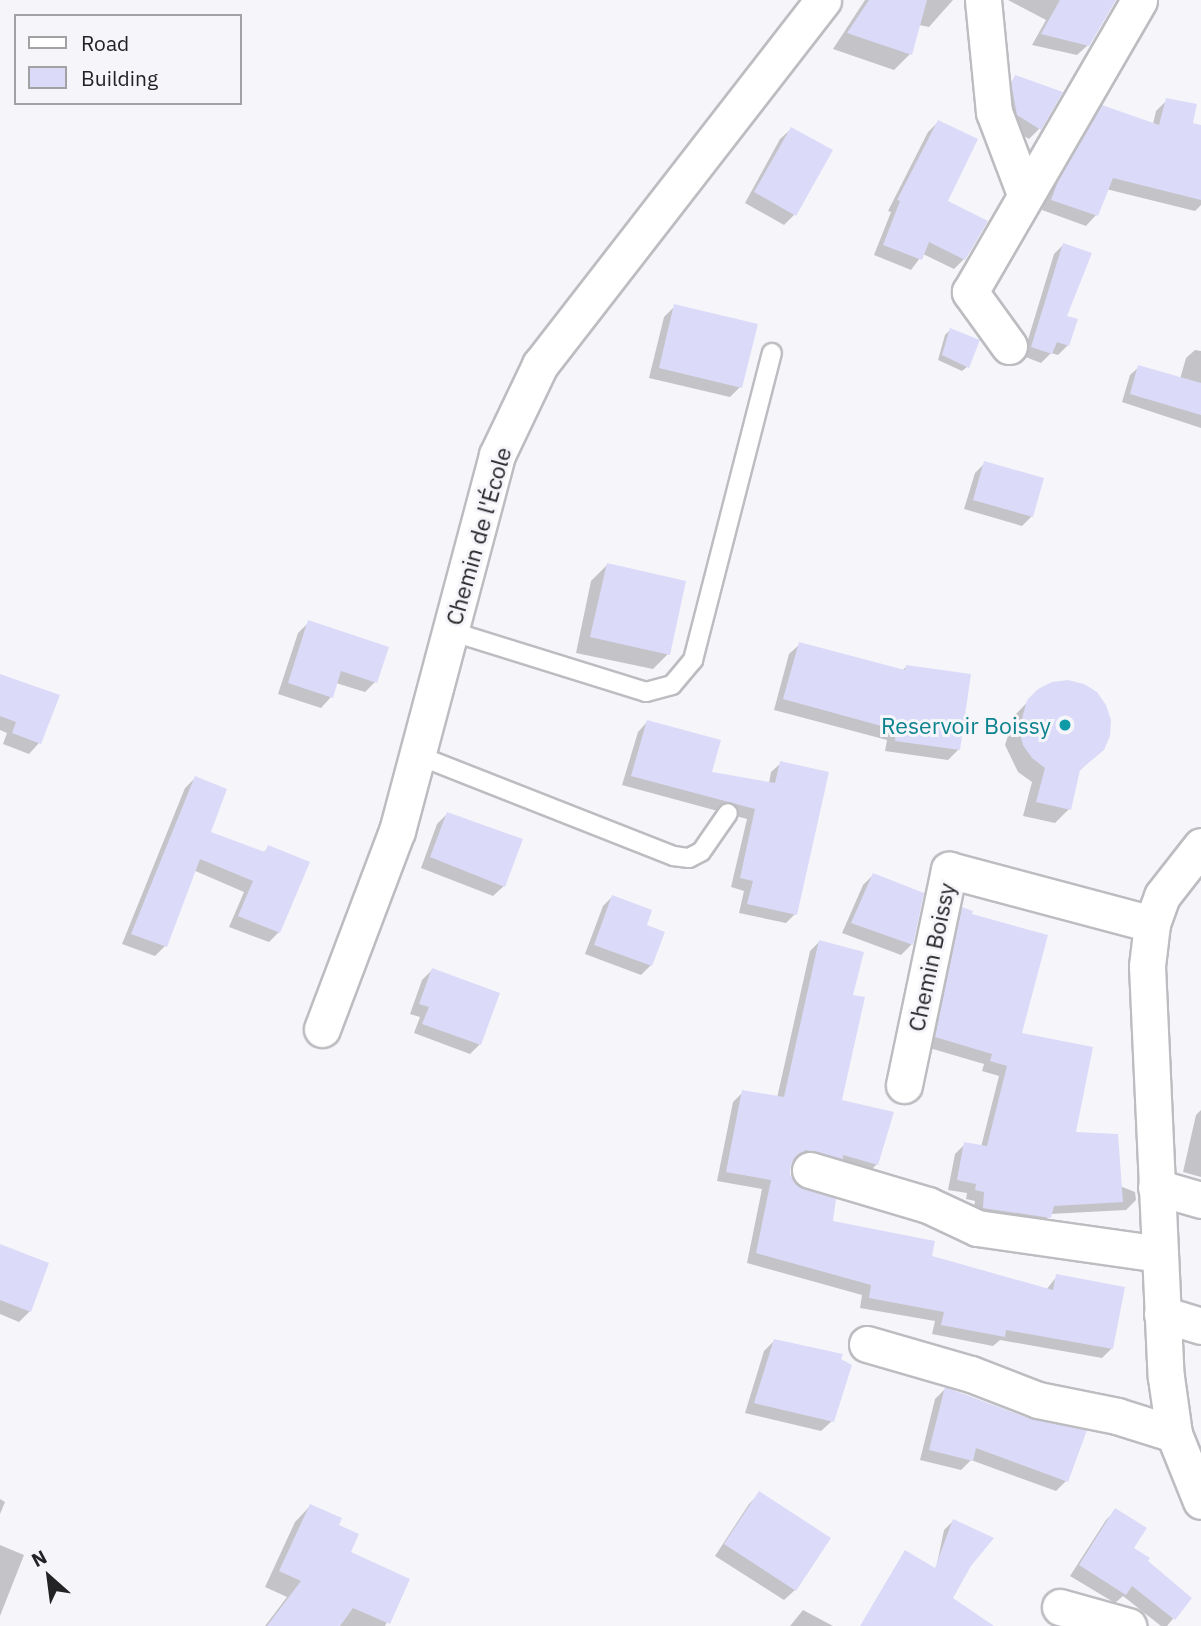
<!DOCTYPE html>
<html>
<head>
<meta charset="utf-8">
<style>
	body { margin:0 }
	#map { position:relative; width:1201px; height:1626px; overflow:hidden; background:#f6f6fa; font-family:"IBM Plex Sans",sans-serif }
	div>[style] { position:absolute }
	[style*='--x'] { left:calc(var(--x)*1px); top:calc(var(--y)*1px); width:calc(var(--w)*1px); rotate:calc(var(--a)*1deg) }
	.shadow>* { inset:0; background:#0003 }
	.building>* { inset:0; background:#dcdaf9 }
	.roads { filter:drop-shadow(2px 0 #bdbdc1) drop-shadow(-2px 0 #bdbdc1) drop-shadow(0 2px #bdbdc1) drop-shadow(0 -2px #bdbdc1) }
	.service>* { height:18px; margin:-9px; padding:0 9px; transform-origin:9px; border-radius:9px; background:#fff }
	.minor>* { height:35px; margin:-17.5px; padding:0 17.5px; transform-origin:17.5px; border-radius:17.5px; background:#fff }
	.dots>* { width:19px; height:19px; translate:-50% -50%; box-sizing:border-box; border:4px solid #f6f6fa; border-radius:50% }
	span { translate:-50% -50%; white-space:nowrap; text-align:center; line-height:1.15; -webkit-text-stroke:6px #f6f6fa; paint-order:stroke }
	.street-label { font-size:23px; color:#232325 }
	.culture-label { font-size:23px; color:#0d838f }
	.right { translate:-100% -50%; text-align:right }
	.legend { position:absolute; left:14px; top:14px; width:228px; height:91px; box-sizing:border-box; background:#f6f6fa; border:2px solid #a2a2a5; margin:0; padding:9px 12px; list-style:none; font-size:21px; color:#232325 }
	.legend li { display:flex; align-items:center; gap:14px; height:35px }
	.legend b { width:35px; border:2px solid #a2a2a5 }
	.north { position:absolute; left:14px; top:1542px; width:70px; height:70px; -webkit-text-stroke:5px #f6f6fa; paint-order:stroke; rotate:332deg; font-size:19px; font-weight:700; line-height:28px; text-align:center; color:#232325 }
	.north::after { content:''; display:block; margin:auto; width:24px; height:32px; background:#232325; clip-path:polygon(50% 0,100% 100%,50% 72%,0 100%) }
</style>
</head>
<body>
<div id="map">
	<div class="shadow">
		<div style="clip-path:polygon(865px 0,953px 0,929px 27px,919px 25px,910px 54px,894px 70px,833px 49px)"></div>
		<div style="clip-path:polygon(1008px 0,1115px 0,1088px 45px,1077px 55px,1032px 45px,1046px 20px)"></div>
		<div style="clip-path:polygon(1016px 77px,1039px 129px,1029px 139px,1007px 125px,1005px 88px)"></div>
		<div style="clip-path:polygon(1167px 100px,1191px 125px,1201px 127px,1201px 205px,1195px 211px,1106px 189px,1096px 215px,1086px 226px,1042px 210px,1050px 189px,1091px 118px,1102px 107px,1153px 124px,1156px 111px)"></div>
		<div style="clip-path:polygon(938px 122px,945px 201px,964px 259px,954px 269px,923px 254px,911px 270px,874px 255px,891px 212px,888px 211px,928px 132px)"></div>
		<div style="clip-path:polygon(791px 129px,794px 215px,784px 225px,745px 203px,780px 139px)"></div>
		<div style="clip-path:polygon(1063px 245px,1068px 345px,1058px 355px,1051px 353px,1041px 363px,1023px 356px,1054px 254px)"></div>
		<div style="clip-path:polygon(675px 306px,740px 387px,730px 397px,649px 378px,664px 317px)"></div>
		<div style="clip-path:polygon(950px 330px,967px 367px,962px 371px,938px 360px,945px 335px)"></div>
		<div style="clip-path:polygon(1195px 350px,1201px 351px,1201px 428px,1122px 402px,1130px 375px,1139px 367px,1180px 379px,1186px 358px)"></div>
		<div style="clip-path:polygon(985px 463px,1032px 516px,1022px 526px,964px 509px,975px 473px)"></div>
		<div style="clip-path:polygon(607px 565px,668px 654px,653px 669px,576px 653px,591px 581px)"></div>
		<div style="clip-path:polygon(309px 622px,375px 682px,365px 692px,336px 683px,331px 697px,321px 708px,278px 694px,298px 633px)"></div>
		<div style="clip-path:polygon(800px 644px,902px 671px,906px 667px,959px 749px,948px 760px,885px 751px,887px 740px,774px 710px,789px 654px)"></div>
		<div style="clip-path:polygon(0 678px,57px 696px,39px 743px,29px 754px,3px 744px,7px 733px,0 730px)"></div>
		<div style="clip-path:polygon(1039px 690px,1103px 749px,1077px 773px,1069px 809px,1055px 823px,1023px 816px,1032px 782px,1018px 772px,1005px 745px,1014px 716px)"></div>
		<div style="clip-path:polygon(647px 722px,710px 773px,769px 783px,771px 772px,781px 763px,795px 914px,786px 923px,739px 913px,744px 891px,731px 887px,747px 819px,622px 785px,638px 732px)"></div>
		<div style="clip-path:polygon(195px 778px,208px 833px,263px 853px,269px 847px,279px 932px,269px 942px,229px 927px,244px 892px,193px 870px,165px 946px,155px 956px,122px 944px,185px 788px)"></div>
		<div style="clip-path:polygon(447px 814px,504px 886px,493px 896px,421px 868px,437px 824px)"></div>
		<div style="clip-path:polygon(873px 875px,922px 894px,911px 945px,901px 955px,842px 933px,863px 885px)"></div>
		<div style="clip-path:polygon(612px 897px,645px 926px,651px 965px,641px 975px,585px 954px,603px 906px)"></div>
		<div style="clip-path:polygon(962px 909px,1020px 1034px,1055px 1160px,1135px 1192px,1136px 1200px,1126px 1210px,1050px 1214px,1040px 1227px,972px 1217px,975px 1201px,966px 1199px,967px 1193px,948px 1190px,955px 1154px,965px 1144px,981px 1147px,999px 1076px,982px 1071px,984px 1064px,926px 1047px,953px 919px)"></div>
		<div style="clip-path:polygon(819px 942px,850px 996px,840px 1101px,877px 1164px,867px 1174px,795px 1159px,790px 1162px,789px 1174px,794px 1185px,831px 1223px,930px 1257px,1046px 1290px,1057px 1276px,1112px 1348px,1102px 1358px,1000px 1340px,993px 1346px,932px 1334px,935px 1321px,860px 1308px,862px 1295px,747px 1263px,762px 1189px,717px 1181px,733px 1102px,743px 1092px,777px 1098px,810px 951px)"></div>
		<div style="clip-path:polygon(432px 970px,480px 1044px,470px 1054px,414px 1033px,420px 1017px,410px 1014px,422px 980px)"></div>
		<div style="clip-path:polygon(1201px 1110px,1201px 1177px,1183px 1172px,1196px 1115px)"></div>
		<div style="clip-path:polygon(0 1246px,30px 1311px,19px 1322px,0 1314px)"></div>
		<div style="clip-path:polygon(774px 1341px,832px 1421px,821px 1431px,745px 1413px,764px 1351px)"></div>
		<div style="clip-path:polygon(945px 1389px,1030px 1421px,1066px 1481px,1056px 1491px,971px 1460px,961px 1470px,920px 1460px,935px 1399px)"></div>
		<div style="clip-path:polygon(759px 1494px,795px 1590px,784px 1600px,715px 1556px,749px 1504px)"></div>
		<div style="clip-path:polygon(0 1499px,5px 1502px,0 1514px)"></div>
		<div style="clip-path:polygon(310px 1506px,336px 1525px,348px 1553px,408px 1580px,385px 1626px,265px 1626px,287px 1597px,265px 1587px,295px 1522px)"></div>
		<div style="clip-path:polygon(1116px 1510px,1132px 1549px,1190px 1598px,1167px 1626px,1161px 1626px,1123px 1596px,1115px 1603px,1070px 1576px,1106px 1520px)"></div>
		<div style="clip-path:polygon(953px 1521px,970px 1565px,950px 1598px,991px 1626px,924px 1626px,944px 1530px)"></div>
		<div style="clip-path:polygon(0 1545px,24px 1555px,0 1616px)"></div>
		<div style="clip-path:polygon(803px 1610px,833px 1626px,790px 1626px)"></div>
	</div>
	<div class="building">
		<div style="clip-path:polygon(869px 0,927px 0,912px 55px,847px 33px)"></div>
		<div style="clip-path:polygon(1060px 0,1116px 0,1089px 46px,1041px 34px)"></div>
		<div style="clip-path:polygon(1015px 75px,1063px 92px,1041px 130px,1017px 115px,1011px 83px)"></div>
		<div style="clip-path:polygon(1166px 98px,1197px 104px,1193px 123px,1201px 125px,1201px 200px,1113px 178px,1098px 216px,1051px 200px,1060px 176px,1102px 105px,1159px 125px)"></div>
		<div style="clip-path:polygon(938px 120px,978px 139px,948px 201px,988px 221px,965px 260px,929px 242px,922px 260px,883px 245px,900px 201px,897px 200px)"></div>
		<div style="clip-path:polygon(791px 127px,833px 150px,796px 216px,754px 192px)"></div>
		<div style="clip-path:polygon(1063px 243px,1092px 253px,1067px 316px,1078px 319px,1069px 346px,1057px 342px,1052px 354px,1031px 347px)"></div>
		<div style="clip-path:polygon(674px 304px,758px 324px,742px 388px,659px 368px)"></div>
		<div style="clip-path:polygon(950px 328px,980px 340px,969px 368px,942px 355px)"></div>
		<div style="clip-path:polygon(1138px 365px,1201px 383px,1201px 415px,1130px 394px)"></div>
		<div style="clip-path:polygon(984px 461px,1044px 478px,1033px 517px,973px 500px)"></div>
		<div style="clip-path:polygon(607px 563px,686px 581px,670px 655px,590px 637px)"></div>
		<div style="clip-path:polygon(308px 620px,389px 647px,377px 683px,341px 671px,333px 698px,288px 683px)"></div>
		<div style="clip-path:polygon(799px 642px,905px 670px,906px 665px,971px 674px,960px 750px,895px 741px,896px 730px,783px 699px)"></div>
		<div style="clip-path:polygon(0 674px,60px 695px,41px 744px,12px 733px,16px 722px,0 716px)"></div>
		<div style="clip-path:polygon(1068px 680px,1084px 684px,1097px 692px,1106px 705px,1111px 720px,1110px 736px,1104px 750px,1080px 770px,1071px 810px,1036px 802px,1045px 768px,1032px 758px,1023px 745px,1019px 730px,1027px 700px,1038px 689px,1052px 682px)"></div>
		<div style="clip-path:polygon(647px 720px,721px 740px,712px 772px,775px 783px,780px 761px,829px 772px,797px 915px,747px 904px,753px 881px,740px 878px,755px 809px,631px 776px)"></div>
		<div style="clip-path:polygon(195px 776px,227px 789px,211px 832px,265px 852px,268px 845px,310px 862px,280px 933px,238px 916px,253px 881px,200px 859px,167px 947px,131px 934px)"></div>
		<div style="clip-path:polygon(447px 812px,523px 839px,505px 887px,430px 857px)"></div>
		<div style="clip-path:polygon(873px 873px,924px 893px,913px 945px,851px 923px)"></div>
		<div style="clip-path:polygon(612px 895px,652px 910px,647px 925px,665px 932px,652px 966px,594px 945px)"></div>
		<div style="clip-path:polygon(962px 907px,973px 911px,972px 914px,1048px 935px,1022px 1033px,1093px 1047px,1076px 1132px,1118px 1134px,1123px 1202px,1054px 1206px,1051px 1218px,983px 1208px,984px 1192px,975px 1190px,976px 1184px,957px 1180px,964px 1142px,987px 1146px,1007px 1066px,990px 1061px,992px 1054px,935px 1037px)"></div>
		<div style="clip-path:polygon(819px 940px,864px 952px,853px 995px,865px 997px,842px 1100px,894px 1112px,878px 1165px,843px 1155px,843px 1159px,806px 1150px,797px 1155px,791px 1164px,790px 1174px,795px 1183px,836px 1199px,833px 1221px,935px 1241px,932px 1256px,1053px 1290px,1056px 1274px,1125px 1287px,1113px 1349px,1006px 1330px,1005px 1337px,941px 1325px,944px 1312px,869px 1298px,871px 1285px,756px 1253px,771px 1180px,726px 1172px,742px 1090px,784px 1097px)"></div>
		<div style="clip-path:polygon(432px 968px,500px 993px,481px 1045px,422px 1024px,429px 1007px,419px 1004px)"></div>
		<div style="clip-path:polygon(0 1244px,49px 1263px,31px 1312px,0 1300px)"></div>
		<div style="clip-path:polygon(774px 1339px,843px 1354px,841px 1359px,852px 1365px,834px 1422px,754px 1403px)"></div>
		<div style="clip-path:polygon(945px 1387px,1031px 1419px,1087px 1430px,1068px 1482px,976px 1448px,973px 1461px,929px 1450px)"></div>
		<div style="clip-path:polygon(759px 1491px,831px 1538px,796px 1591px,724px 1544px)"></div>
		<div style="clip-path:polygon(310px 1504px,342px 1518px,339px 1525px,359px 1534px,351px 1552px,410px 1579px,390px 1624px,353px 1608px,340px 1626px,267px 1626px,301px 1581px,279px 1571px)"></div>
		<div style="clip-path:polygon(1115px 1508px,1147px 1528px,1134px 1548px,1150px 1558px,1148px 1561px,1192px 1598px,1175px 1620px,1132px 1586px,1126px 1595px,1079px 1565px)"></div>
		<div style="clip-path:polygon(953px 1519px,994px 1538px,971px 1566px,953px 1598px,994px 1626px,860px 1626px,905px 1550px,935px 1568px)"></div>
	</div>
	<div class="roads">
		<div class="service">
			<div style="--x:450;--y:631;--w:205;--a:17.3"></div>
			<div style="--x:646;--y:692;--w:27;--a:-15"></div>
			<div style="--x:672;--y:685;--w:33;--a:-50"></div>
			<div style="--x:693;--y:660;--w:317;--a:-75.6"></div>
			<div style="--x:417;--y:755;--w:276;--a:21.5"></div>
			<div style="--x:674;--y:856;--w:15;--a:8"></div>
			<div style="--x:689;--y:858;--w:13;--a:-27"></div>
			<div style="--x:701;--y:852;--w:47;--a:-55.3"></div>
		</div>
		<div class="minor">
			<div style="--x:983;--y:0;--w:113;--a:84.4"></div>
			<div style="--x:994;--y:112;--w:88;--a:69.3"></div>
			<div style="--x:1009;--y:346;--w:67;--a:-125.8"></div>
			<div style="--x:970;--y:292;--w:337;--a:-59.9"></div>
			<div style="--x:1201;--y:846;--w:63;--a:128"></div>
			<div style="--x:1162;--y:896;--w:30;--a:110"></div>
			<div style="--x:1152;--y:924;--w:42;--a:96.8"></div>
			<div style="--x:1147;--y:966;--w:411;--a:87.4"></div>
			<div style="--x:1166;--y:1377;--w:58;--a:82"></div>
			<div style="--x:1174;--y:1434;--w:72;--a:68.1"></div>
			<div style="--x:322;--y:1029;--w:212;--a:-69.3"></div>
			<div style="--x:397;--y:831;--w:389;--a:-75.1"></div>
			<div style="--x:497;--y:455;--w:100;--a:-64.5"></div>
			<div style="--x:540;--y:365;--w:462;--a:-52.2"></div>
			<div style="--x:904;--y:1085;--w:220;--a:-78.2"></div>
			<div style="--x:949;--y:870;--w:210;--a:14.9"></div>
			<div style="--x:810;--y:1170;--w:123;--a:16.5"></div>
			<div style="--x:928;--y:1205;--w:54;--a:25.1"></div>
			<div style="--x:977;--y:1228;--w:184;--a:8.1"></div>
			<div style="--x:1156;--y:1187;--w:47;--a:16.1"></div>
			<div style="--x:1162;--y:1314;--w:41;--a:17.1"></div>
			<div style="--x:867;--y:1344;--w:108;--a:16.1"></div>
			<div style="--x:971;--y:1374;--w:72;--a:21.2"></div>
			<div style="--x:1038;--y:1400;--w:81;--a:11.4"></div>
			<div style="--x:1117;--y:1416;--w:60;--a:17.5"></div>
			<div style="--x:1060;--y:1607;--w:71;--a:15.6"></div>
		</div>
	</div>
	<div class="dots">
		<div style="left:1065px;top:725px;background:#0f9aa8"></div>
	</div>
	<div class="street-label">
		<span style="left:478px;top:536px;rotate:-74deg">Chemin de l'École</span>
		<span style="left:931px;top:957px;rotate:-78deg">Chemin Boissy</span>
	</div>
	<div class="culture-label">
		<span class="right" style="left:1051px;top:725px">Reservoir Boissy</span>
	</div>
	<ul class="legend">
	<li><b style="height:9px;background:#fff"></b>Road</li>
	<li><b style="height:19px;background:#dcdaf9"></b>Building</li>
	</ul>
	<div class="north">N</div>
</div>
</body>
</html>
